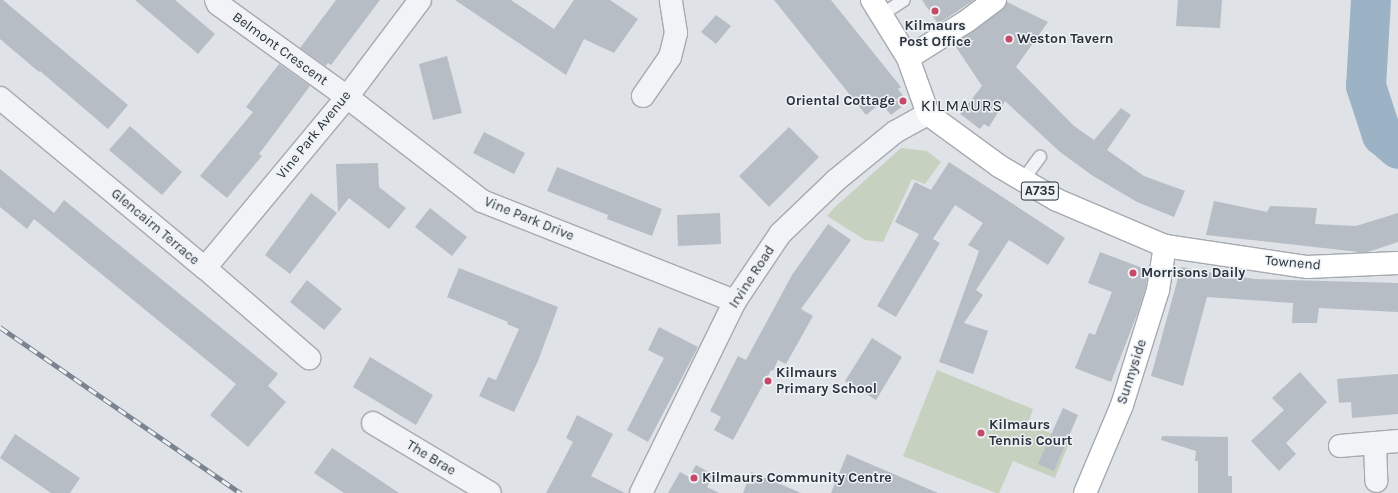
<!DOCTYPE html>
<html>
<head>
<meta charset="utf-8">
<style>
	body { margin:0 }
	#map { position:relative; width:1398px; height:493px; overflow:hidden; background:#dfe3e7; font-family:Karla,sans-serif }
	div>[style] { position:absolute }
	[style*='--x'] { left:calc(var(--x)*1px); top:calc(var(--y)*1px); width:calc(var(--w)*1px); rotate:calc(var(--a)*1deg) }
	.green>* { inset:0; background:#c6d1c0 }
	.river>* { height:40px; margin:-20px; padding:0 20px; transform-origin:20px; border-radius:20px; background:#9cb3c6 }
	.building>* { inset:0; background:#b6bdc4 }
	.roads { filter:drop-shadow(1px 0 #a5aab1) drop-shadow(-1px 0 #a5aab1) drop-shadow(0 1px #a5aab1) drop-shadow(0 -1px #a5aab1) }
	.service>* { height:12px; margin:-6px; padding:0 6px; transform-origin:6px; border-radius:6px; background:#f1f3f6 }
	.minor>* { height:22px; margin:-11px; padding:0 11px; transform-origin:11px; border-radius:11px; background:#f1f3f6 }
	.tertiary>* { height:22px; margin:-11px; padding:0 11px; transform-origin:11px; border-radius:11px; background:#f1f3f6 }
	.secondary>* { height:22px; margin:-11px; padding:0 11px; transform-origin:11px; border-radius:11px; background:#fff }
	.primary>* { height:22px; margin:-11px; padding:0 11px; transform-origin:11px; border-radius:11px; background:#fff }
	.rail>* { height:4.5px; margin-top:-2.25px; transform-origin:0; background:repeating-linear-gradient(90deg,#eef2f5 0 9px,#798490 0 18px); box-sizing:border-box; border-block:1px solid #798490 }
	.dots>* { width:11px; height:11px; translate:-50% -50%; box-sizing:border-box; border:2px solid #eef2f5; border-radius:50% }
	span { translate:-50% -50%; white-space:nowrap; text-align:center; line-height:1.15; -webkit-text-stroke:3px #eef2f5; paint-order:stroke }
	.shield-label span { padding:1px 3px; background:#eef2f5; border:1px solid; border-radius:3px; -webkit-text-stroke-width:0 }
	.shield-label { font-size:13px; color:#29323d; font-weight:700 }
	.poi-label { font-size:14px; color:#29323d; font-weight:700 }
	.left { translate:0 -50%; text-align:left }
	.right { translate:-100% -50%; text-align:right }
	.street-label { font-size:14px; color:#29323d }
	.quarter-label { font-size:16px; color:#1b232e; letter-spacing:1px }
</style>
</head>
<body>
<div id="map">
	<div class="green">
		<div style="clip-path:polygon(901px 148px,927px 151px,941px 162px,925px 184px,912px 179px,883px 242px,865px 240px,827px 216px,834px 208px)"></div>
		<div style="clip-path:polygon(937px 370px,1033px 409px,1028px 424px,1070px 441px,1055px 478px,1013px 461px,999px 493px,996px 493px,903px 456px)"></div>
	</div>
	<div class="river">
		<div style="--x:1371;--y:0;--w:86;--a:93.3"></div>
		<div style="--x:1366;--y:86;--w:52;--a:71.9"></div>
		<div style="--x:1382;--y:135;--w:21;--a:41"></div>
	</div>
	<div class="building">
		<div style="clip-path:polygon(0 0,3px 0,128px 105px,108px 129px,40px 71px,39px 72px,0 39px)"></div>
		<div style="clip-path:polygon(135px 0,175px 0,215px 34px,198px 54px)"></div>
		<div style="clip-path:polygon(336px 0,380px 0,331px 65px,328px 63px,326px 66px,300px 48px)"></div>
		<div style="clip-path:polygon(455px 0,511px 0,554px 29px,574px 0,610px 0,638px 19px,614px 53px,584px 39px,566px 75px)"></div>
		<div style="clip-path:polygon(774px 0,831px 0,901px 87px,898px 89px,908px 102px,891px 115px,881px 103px,866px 115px)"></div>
		<div style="clip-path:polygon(922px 0,974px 0,938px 24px)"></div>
		<div style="clip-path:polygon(1178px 0,1222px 0,1220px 28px,1176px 26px)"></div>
		<div style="clip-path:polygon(1007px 2px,1048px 22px,1016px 67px,1074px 126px,1094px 140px,1121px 108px,1131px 115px,1107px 150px,1144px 176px,1185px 191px,1174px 217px,1137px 202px,1093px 176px,1060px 152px,1005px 101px,989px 127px,984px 124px,980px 129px,960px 114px,982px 86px,954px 44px,1002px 10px)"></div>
		<div style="clip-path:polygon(716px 15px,731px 26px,716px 44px,701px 32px)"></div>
		<div style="clip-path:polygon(447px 56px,462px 113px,433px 120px,419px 64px)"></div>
		<div style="clip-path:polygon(279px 64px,310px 86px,259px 154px,262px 156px,227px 198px,200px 176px,253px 112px,246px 107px)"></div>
		<div style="clip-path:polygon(130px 126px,182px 172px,162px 195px,109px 150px)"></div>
		<div style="clip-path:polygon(789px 127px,819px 157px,769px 207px,739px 176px)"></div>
		<div style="clip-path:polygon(484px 132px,525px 153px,514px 174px,473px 153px)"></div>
		<div style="clip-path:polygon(949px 162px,1065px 238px,1048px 265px,1009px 240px,976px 290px,983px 295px,964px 323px,988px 331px,973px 374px,939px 362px,979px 251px,968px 245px,983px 223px,955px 205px,933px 239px,940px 243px,896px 317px,877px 306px,919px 234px,895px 222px,915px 182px,931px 190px)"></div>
		<div style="clip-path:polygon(378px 163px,379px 187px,406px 208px,389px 229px,349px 198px,338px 212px,336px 164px)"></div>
		<div style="clip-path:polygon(557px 167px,662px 209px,652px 236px,607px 219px,608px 215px,547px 191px)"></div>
		<div style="clip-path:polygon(0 169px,54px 213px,64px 200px,278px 374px,268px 386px,286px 402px,248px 447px,210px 415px,236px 384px,34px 219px,27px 229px,0 207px)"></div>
		<div style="clip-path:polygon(311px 193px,337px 213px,290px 274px,265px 255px)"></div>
		<div style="clip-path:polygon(1214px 201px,1267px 212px,1270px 206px,1317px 208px,1315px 224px,1356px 226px,1398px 213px,1398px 242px,1368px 252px,1359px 252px,1206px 235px)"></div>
		<div style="clip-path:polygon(430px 208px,467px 237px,452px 256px,415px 227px)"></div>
		<div style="clip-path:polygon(720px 213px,721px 244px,678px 246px,677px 215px)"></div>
		<div style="clip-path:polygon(828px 224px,851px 240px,801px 309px,813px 316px,786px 364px,778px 360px,773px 371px,771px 370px,733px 440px,714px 430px,721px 417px,710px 411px,738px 356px,746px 360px,792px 275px)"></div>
		<div style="clip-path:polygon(1100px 252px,1148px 270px,1146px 287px,1138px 312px,1111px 382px,1075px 368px,1089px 333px,1095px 335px,1112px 292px,1088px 283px)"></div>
		<div style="clip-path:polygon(1181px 267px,1220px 274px,1255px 279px,1398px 283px,1398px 312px,1319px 308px,1317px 323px,1292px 323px,1293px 303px,1207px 297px,1183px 386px,1151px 376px)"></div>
		<div style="clip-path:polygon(459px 268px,558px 307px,538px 361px,514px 412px,479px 396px,488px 377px,496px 380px,519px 329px,507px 324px,508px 322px,447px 297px)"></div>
		<div style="clip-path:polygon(307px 280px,342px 309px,324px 330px,290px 302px)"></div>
		<div style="clip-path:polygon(659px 327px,698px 347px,648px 442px,627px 430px,664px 358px,648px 350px)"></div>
		<div style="clip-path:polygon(872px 338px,902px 357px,876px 400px,845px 381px)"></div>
		<div style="clip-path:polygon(370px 357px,433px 395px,416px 425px,353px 387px)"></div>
		<div style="clip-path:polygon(1300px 372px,1327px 402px,1286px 443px,1296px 454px,1279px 471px,1251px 441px,1284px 410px,1272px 398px)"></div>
		<div style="clip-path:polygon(1398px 374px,1398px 414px,1352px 418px,1351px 402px,1339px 403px,1337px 379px)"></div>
		<div style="clip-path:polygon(1063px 408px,1078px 415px,1054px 471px,1038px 464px)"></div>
		<div style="clip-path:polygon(577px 415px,613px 434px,591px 476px,625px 493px,546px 493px,573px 442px,566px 438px)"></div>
		<div style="clip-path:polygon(15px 434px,80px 478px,70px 493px,51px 493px,0 458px)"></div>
		<div style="clip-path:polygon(1162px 436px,1228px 437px,1228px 476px,1232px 476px,1232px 493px,1198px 493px,1198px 461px,1195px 461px,1196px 451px,1161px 440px)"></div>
		<div style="clip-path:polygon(332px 448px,399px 493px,344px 493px,314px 473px)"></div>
		<div style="clip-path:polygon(847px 454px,938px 493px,831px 493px)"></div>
		<div style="clip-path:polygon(696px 465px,714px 475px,707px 487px,719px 493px,668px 493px,680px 472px,689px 477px)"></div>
		<div style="clip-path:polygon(751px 472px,801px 493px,743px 493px)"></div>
	</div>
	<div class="roads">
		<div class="service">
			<div style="--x:881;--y:15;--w:27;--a:-33"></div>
			<div style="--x:1023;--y:180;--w:29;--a:-54"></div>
		</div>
		<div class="minor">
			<div style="--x:216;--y:0;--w:4;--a:63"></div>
			<div style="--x:218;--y:4;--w:159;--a:35.8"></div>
			<div style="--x:347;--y:97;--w:170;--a:37.6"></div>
			<div style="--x:482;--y:201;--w:272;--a:21.6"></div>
			<div style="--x:643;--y:96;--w:47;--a:-55.3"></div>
			<div style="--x:670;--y:57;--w:25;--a:-76"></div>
			<div style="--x:676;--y:33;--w:33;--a:-99"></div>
			<div style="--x:0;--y:98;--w:266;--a:39.7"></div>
			<div style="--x:205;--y:268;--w:138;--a:40.9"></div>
			<div style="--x:205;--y:268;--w:222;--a:-50.3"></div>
			<div style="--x:347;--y:97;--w:121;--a:-53"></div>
			<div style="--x:373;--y:423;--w:136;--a:30.9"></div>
			<div style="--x:1375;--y:443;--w:38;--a:88"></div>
			<div style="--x:1340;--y:446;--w:58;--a:-4.9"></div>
		</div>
		<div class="tertiary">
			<div style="--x:641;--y:493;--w:214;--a:-63.9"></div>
			<div style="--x:735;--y:301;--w:81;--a:-56.1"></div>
			<div style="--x:780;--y:234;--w:76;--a:-43.9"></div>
			<div style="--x:835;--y:181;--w:77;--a:-39.2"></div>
			<div style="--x:895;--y:132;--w:38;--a:-29"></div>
		</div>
		<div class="secondary">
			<div style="--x:908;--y:58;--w:70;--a:-32.1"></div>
			<div style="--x:967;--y:21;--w:35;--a:-37"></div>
			<div style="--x:1085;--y:493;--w:95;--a:-67.2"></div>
			<div style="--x:1122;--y:405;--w:121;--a:-72.6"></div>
			<div style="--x:1158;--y:290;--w:45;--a:-81"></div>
		</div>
		<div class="primary">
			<div style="--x:872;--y:0;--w:68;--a:58.2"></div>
			<div style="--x:908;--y:58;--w:59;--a:70.3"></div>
			<div style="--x:928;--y:114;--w:88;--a:36.2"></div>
			<div style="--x:999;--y:166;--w:67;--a:30.4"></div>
			<div style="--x:1057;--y:200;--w:117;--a:23.1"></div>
			<div style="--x:1165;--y:246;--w:144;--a:8.4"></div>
			<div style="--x:1307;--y:267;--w:91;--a:-2.5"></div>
		</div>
	</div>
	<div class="rail">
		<div style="--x:0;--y:327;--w:293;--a:34.6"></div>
	</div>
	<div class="dots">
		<div style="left:935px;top:11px;background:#c64a67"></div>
		<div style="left:1009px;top:39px;background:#c64a67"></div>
		<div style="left:903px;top:101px;background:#c64a67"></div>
		<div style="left:1133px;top:273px;background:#c64a67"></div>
		<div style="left:768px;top:381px;background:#c64a67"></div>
		<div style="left:981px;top:433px;background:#c64a67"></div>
		<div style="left:694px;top:478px;background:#c64a67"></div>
	</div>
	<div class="shield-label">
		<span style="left:1040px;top:191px">A735</span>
	</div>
	<div class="poi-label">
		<span style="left:935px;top:34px">Kilmaurs<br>Post Office</span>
		<span class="left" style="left:1017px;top:39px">Weston Tavern</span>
		<span class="right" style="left:895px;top:101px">Oriental Cottage</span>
		<span class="left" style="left:1141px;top:273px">Morrisons Daily</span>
		<span class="left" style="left:776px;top:381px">Kilmaurs<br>Primary School</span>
		<span class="left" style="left:989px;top:433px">Kilmaurs<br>Tennis Court</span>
		<span class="left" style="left:702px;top:478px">Kilmaurs Community Centre</span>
	</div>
	<div class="street-label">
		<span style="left:280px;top:49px;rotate:36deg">Belmont Crescent</span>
		<span style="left:314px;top:135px;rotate:-51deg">Vine Park Avenue</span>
		<span style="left:529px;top:219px;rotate:22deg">Vine Park Drive</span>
		<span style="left:155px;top:227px;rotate:40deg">Glencairn Terrace</span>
		<span style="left:1293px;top:263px;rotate:5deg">Townend</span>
		<span style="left:752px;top:277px;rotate:-57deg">Irvine Road</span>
		<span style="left:1132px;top:372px;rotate:-72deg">Sunnyside</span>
		<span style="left:431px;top:458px;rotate:31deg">The Brae</span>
	</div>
	<div class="quarter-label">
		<span style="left:962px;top:106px">KILMAURS</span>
	</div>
</div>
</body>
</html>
